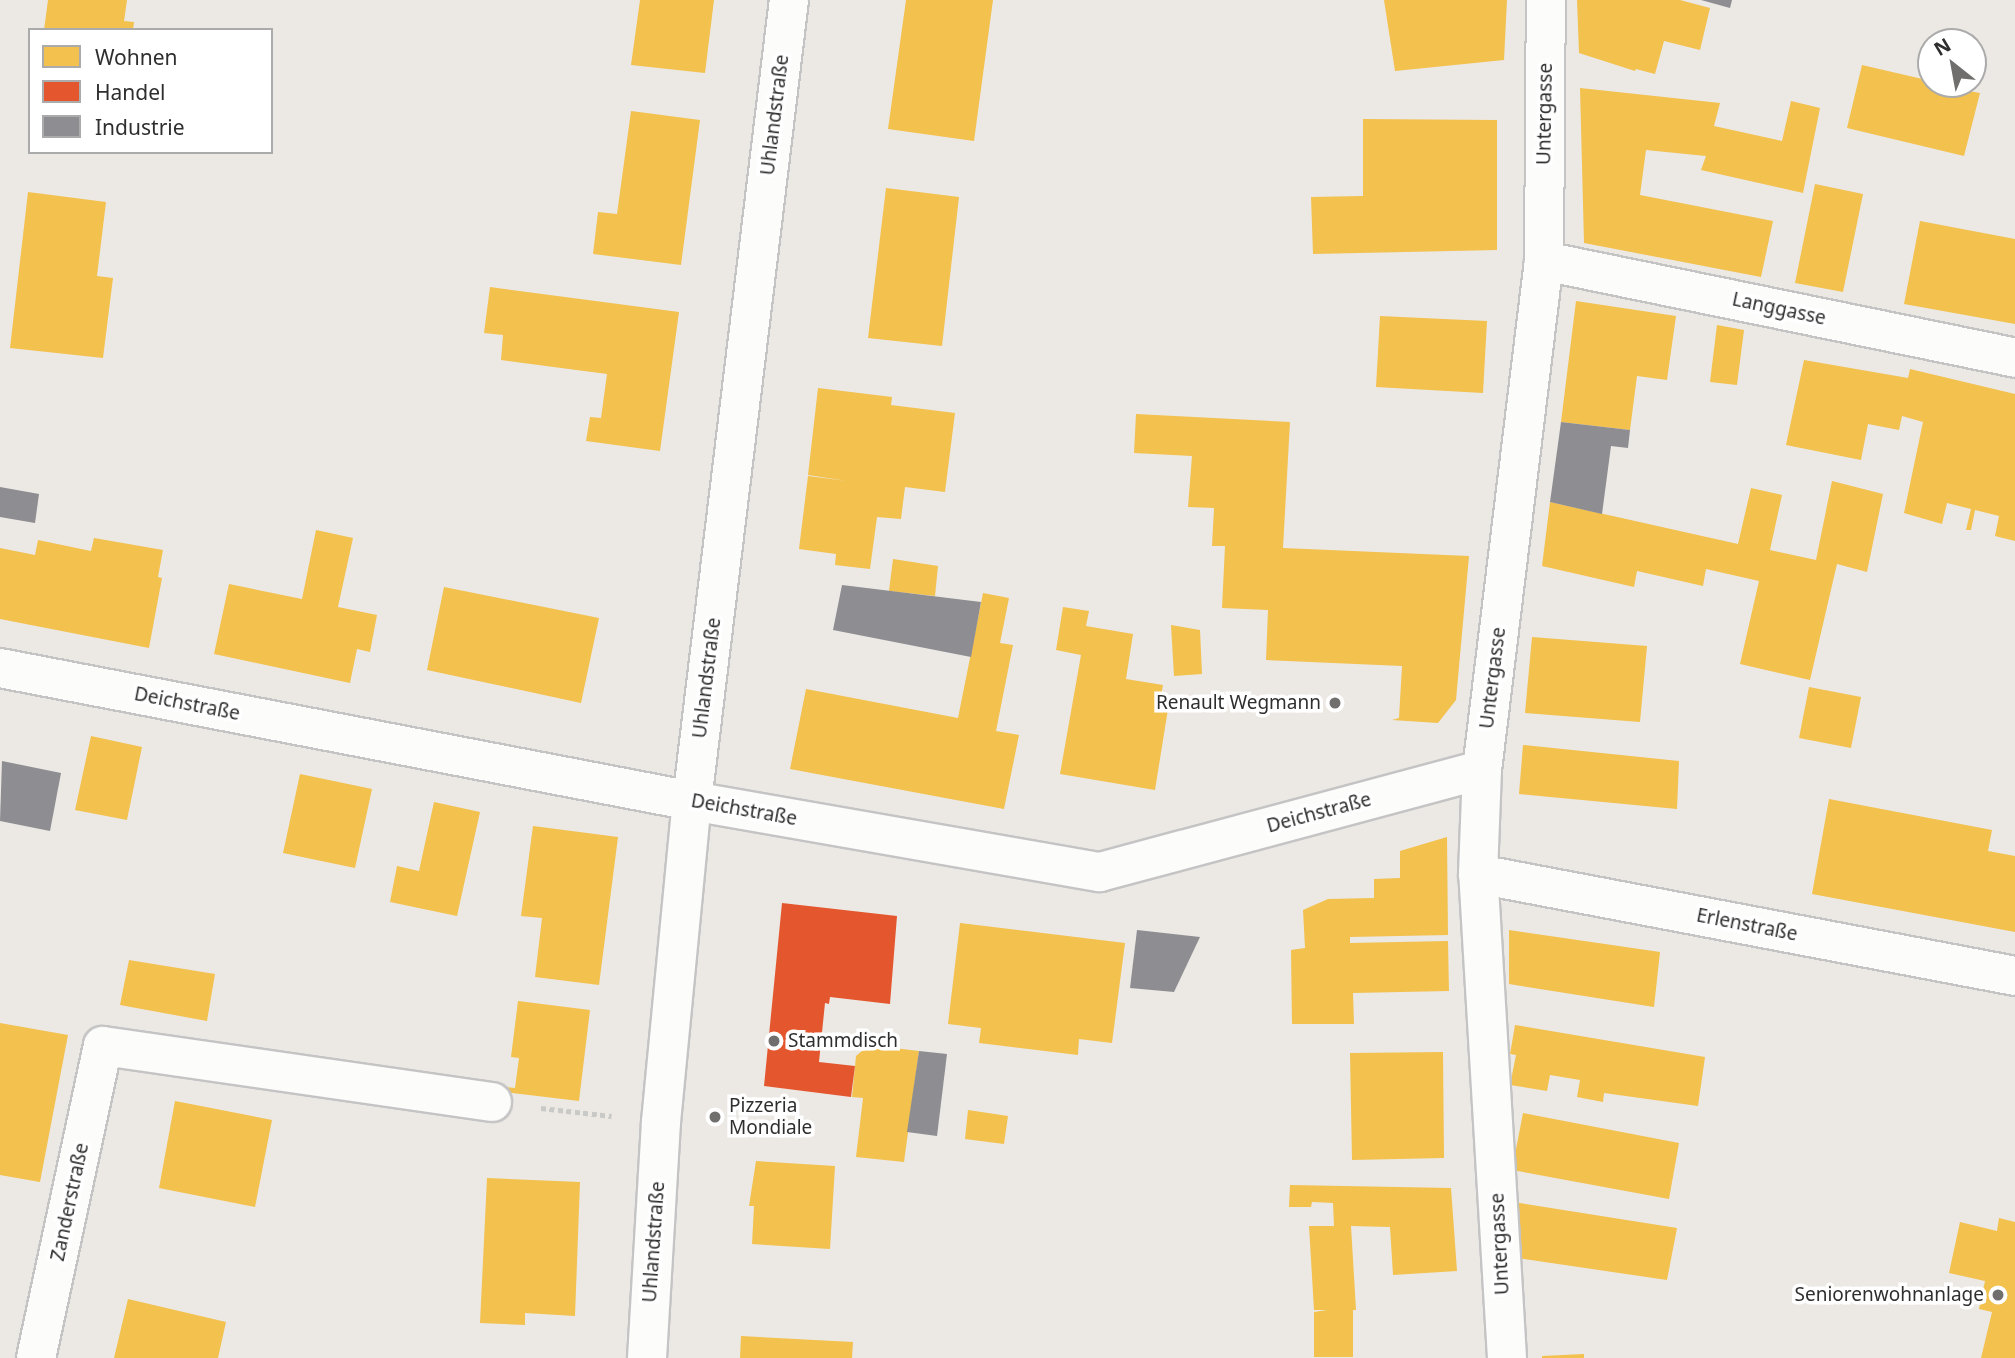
<!DOCTYPE html>
<html>
<head>
<meta charset="utf-8">
<style>
	body { margin:0 }
	#map { position:relative; width:2015px; height:1358px; overflow:hidden; background:#ece8e4; font-family:"Noto Sans",sans-serif }
	div>[style] { position:absolute }
	[style*='--x'] { left:calc(var(--x)*1px); top:calc(var(--y)*1px); width:calc(var(--w)*1px); rotate:calc(var(--a)*1deg) }
	.homes>* { inset:0; background:#f2c14e }
	.shops>* { inset:0; background:#e4572e }
	.industry>* { inset:0; background:#8d8d92 }
	.path>* { height:4.5px; margin-top:-2.25px; transform-origin:0; background:repeating-linear-gradient(90deg,#c9c9c8 0 5px,transparent 0 8.5px) }
	.roads { filter:drop-shadow(2px 0 #c5c4c5) drop-shadow(-2px 0 #c5c4c5) drop-shadow(0 2px #c5c4c5) drop-shadow(0 -2px #c5c4c5) }
	.minor>* { height:38px; margin:-19px; padding:0 19px; transform-origin:19px; border-radius:19px; background:#fcfcfb }
	.dots>* { width:19px; height:19px; translate:-50% -50%; box-sizing:border-box; border:4px solid #fff; border-radius:50% }
	span { translate:-50% -50%; white-space:nowrap; text-align:center; line-height:1.15; -webkit-text-stroke:7px #fff; paint-order:stroke }
	.street-label { font-size:19px; color:#2e2e2e }
	.poi-label { font-size:19px; color:#2e2e2e }
	.right { translate:-100% -50%; text-align:right }
	.left { translate:0 -50%; text-align:left }
	.legend { position:absolute; left:28px; top:28px; width:245px; height:126px; box-sizing:border-box; background:#fff; border:2px solid #ababab; margin:0; padding:9px 12px; list-style:none; font-size:21px; color:#2e2e2e }
	.legend li { display:flex; align-items:center; gap:14px; height:35px }
	.legend b { width:35px; border:2px solid #ababab }
	.north { position:absolute; left:1917px; top:28px; width:70px; height:70px; box-sizing:border-box; background:#fff; border:2px solid #ababab; border-radius:50%; rotate:329deg; font-size:19px; font-weight:700; line-height:28px; text-align:center; color:#2e2e2e }
	.north::after { content:''; display:block; margin:auto; width:24px; height:32px; background:#706f6e; clip-path:polygon(50% 0,100% 100%,50% 72%,0 100%) }
</style>
</head>
<body>
<div id="map">
	<div class="homes">
		<div style="clip-path:polygon(48px 0,127px 0,124px 21px,134px 22px,133px 30px,44px 30px)"></div>
		<div style="clip-path:polygon(640px 0,714px 0,705px 73px,631px 65px)"></div>
		<div style="clip-path:polygon(906px 0,993px 0,974px 141px,888px 129px)"></div>
		<div style="clip-path:polygon(1384px 0,1507px 0,1504px 60px,1395px 71px)"></div>
		<div style="clip-path:polygon(1577px 0,1680px 0,1710px 8px,1700px 50px,1664px 41px,1655px 74px,1636px 69px,1635px 71px,1579px 53px)"></div>
		<div style="clip-path:polygon(1862px 65px,1931px 81px,1931px 84px,1980px 93px,1964px 156px,1847px 128px)"></div>
		<div style="clip-path:polygon(1580px 88px,1720px 103px,1714px 126px,1782px 141px,1791px 101px,1820px 108px,1803px 193px,1701px 170px,1706px 156px,1646px 150px,1640px 195px,1773px 221px,1761px 277px,1584px 243px)"></div>
		<div style="clip-path:polygon(631px 111px,700px 120px,681px 265px,593px 254px,598px 212px,617px 214px)"></div>
		<div style="clip-path:polygon(1363px 119px,1497px 120px,1497px 250px,1313px 254px,1311px 197px,1363px 196px)"></div>
		<div style="clip-path:polygon(1815px 184px,1863px 194px,1843px 292px,1795px 283px)"></div>
		<div style="clip-path:polygon(886px 188px,959px 197px,942px 346px,868px 338px)"></div>
		<div style="clip-path:polygon(28px 192px,106px 202px,97px 276px,113px 278px,103px 358px,10px 348px)"></div>
		<div style="clip-path:polygon(1920px 221px,2015px 239px,2015px 324px,1904px 304px)"></div>
		<div style="clip-path:polygon(490px 287px,679px 312px,660px 451px,586px 441px,590px 417px,601px 418px,607px 374px,501px 360px,503px 335px,484px 333px)"></div>
		<div style="clip-path:polygon(1576px 301px,1676px 316px,1667px 380px,1637px 376px,1630px 430px,1561px 422px)"></div>
		<div style="clip-path:polygon(1380px 316px,1487px 321px,1483px 393px,1376px 387px)"></div>
		<div style="clip-path:polygon(1717px 325px,1744px 330px,1737px 385px,1710px 382px)"></div>
		<div style="clip-path:polygon(1804px 360px,1908px 378px,1910px 369px,2015px 394px,2015px 541px,1995px 536px,1999px 516px,1975px 510px,1971px 530px,1966px 530px,1971px 509px,1947px 503px,1942px 524px,1904px 513px,1923px 422px,1902px 416px,1899px 430px,1868px 424px,1861px 460px,1786px 445px)"></div>
		<div style="clip-path:polygon(818px 388px,892px 397px,891px 405px,955px 413px,945px 492px,905px 487px,901px 519px,877px 517px,870px 569px,835px 565px,836px 554px,799px 549px,808px 476px,847px 481px,808px 475px)"></div>
		<div style="clip-path:polygon(1136px 414px,1290px 422px,1283px 548px,1469px 556px,1456px 700px,1438px 723px,1392px 720px,1399px 718px,1402px 666px,1266px 660px,1268px 610px,1222px 608px,1225px 546px,1212px 546px,1214px 508px,1188px 507px,1192px 456px,1134px 453px)"></div>
		<div style="clip-path:polygon(1832px 481px,1883px 494px,1867px 572px,1837px 564px,1810px 680px,1740px 664px,1759px 581px,1706px 569px,1703px 586px,1637px 571px,1634px 587px,1542px 566px,1550px 502px,1738px 544px,1751px 488px,1782px 495px,1770px 550px,1816px 560px)"></div>
		<div style="clip-path:polygon(316px 530px,353px 538px,338px 607px,377px 615px,370px 652px,357px 649px,350px 683px,214px 654px,229px 584px,302px 599px)"></div>
		<div style="clip-path:polygon(94px 538px,163px 550px,158px 577px,162px 578px,149px 648px,0 619px,0 548px,35px 555px,38px 540px,91px 551px)"></div>
		<div style="clip-path:polygon(893px 559px,938px 566px,935px 596px,889px 591px)"></div>
		<div style="clip-path:polygon(444px 587px,599px 618px,581px 703px,427px 670px)"></div>
		<div style="clip-path:polygon(983px 593px,1009px 598px,1000px 643px,1013px 645px,996px 731px,1019px 735px,1004px 809px,790px 769px,806px 689px,958px 718px)"></div>
		<div style="clip-path:polygon(1063px 607px,1089px 611px,1086px 626px,1133px 634px,1126px 679px,1163px 685px,1159px 707px,1168px 709px,1155px 790px,1060px 774px,1081px 655px,1056px 650px)"></div>
		<div style="clip-path:polygon(1171px 625px,1200px 630px,1202px 674px,1174px 676px)"></div>
		<div style="clip-path:polygon(1532px 637px,1647px 646px,1640px 722px,1525px 713px)"></div>
		<div style="clip-path:polygon(1809px 687px,1861px 697px,1851px 748px,1799px 738px)"></div>
		<div style="clip-path:polygon(91px 736px,142px 747px,127px 820px,75px 810px)"></div>
		<div style="clip-path:polygon(1523px 745px,1679px 761px,1677px 809px,1519px 794px)"></div>
		<div style="clip-path:polygon(300px 774px,372px 789px,355px 868px,283px 853px)"></div>
		<div style="clip-path:polygon(1829px 799px,1992px 830px,1988px 851px,2015px 856px,2015px 932px,1812px 894px)"></div>
		<div style="clip-path:polygon(434px 802px,480px 812px,457px 916px,390px 902px,397px 866px,419px 871px)"></div>
		<div style="clip-path:polygon(533px 826px,618px 837px,599px 985px,535px 977px,542px 918px,521px 916px)"></div>
		<div style="clip-path:polygon(1447px 837px,1448px 935px,1350px 937px,1350px 943px,1448px 941px,1449px 991px,1353px 993px,1354px 1024px,1292px 1024px,1291px 950px,1305px 948px,1303px 910px,1328px 899px,1374px 898px,1374px 879px,1400px 878px,1400px 851px)"></div>
		<div style="clip-path:polygon(960px 923px,1125px 943px,1112px 1043px,1079px 1039px,1078px 1055px,979px 1043px,981px 1028px,948px 1024px)"></div>
		<div style="clip-path:polygon(1509px 930px,1660px 952px,1654px 1007px,1509px 984px)"></div>
		<div style="clip-path:polygon(129px 960px,215px 974px,207px 1021px,120px 1005px)"></div>
		<div style="clip-path:polygon(518px 1001px,590px 1010px,579px 1101px,503px 1092px,504px 1087px,515px 1088px,519px 1058px,511px 1057px)"></div>
		<div style="clip-path:polygon(0 1023px,68px 1035px,40px 1182px,0 1175px)"></div>
		<div style="clip-path:polygon(1515px 1025px,1705px 1057px,1698px 1106px,1604px 1093px,1603px 1102px,1577px 1097px,1580px 1080px,1550px 1075px,1547px 1091px,1510px 1085px,1516px 1055px,1510px 1054px)"></div>
		<div style="clip-path:polygon(869px 1045px,919px 1051px,904px 1162px,856px 1157px,863px 1098px,852px 1097px,856px 1056px)"></div>
		<div style="clip-path:polygon(1443px 1052px,1444px 1158px,1352px 1160px,1350px 1053px)"></div>
		<div style="clip-path:polygon(175px 1101px,272px 1120px,255px 1207px,159px 1188px)"></div>
		<div style="clip-path:polygon(968px 1110px,1008px 1116px,1004px 1144px,965px 1139px)"></div>
		<div style="clip-path:polygon(1523px 1113px,1679px 1143px,1669px 1199px,1512px 1170px)"></div>
		<div style="clip-path:polygon(756px 1161px,835px 1166px,830px 1249px,752px 1244px,754px 1206px,749px 1206px)"></div>
		<div style="clip-path:polygon(487px 1178px,580px 1182px,575px 1316px,525px 1313px,525px 1325px,480px 1323px)"></div>
		<div style="clip-path:polygon(1290px 1185px,1451px 1188px,1457px 1271px,1393px 1275px,1390px 1227px,1351px 1226px,1356px 1310px,1353px 1310px,1353px 1357px,1314px 1357px,1314px 1312px,1327px 1310px,1314px 1310px,1309px 1226px,1334px 1226px,1333px 1203px,1312px 1202px,1311px 1207px,1289px 1207px)"></div>
		<div style="clip-path:polygon(1513px 1202px,1677px 1228px,1667px 1280px,1517px 1258px)"></div>
		<div style="clip-path:polygon(1999px 1218px,2015px 1222px,2015px 1358px,1981px 1358px,1992px 1312px,1979px 1309px,1985px 1281px,1949px 1273px,1960px 1222px,1997px 1231px)"></div>
		<div style="clip-path:polygon(128px 1299px,226px 1322px,218px 1358px,114px 1358px)"></div>
		<div style="clip-path:polygon(741px 1336px,853px 1342px,852px 1358px,740px 1358px)"></div>
		<div style="clip-path:polygon(1584px 1354px,1584px 1358px,1542px 1358px,1542px 1356px)"></div>
	</div>
	<div class="shops">
		<div style="clip-path:polygon(782px 903px,897px 916px,890px 1004px,830px 997px,829px 1004px,825px 1003px,819px 1062px,855px 1066px,851px 1097px,764px 1086px)"></div>
	</div>
	<div class="industry">
		<div style="clip-path:polygon(1701px 0,1732px 0,1730px 8px)"></div>
		<div style="clip-path:polygon(1561px 422px,1630px 430px,1628px 448px,1611px 446px,1602px 514px,1550px 502px)"></div>
		<div style="clip-path:polygon(0 487px,39px 494px,35px 523px,0 517px)"></div>
		<div style="clip-path:polygon(842px 585px,981px 602px,971px 657px,833px 630px)"></div>
		<div style="clip-path:polygon(2px 761px,61px 773px,50px 831px,0 821px)"></div>
		<div style="clip-path:polygon(1137px 930px,1200px 937px,1174px 992px,1130px 988px)"></div>
		<div style="clip-path:polygon(919px 1051px,947px 1054px,937px 1136px,907px 1132px)"></div>
	</div>
	<div class="path">
		<div style="--x:541;--y:1108;--w:71;--a:6.4"></div>
	</div>
	<div class="roads">
		<div class="minor">
			<div style="--x:1544;--y:261;--w:481;--a:11.6"></div>
			<div style="--x:0;--y:668;--w:705;--a:10.88"></div>
			<div style="--x:692;--y:801;--w:414;--a:9.9"></div>
			<div style="--x:1100;--y:872;--w:395;--a:-15"></div>
			<div style="--x:1478;--y:874;--w:547;--a:10.75"></div>
			<div style="--x:36;--y:1358;--w:319;--a:-77.9"></div>
			<div style="--x:103;--y:1046;--w:393;--a:8.2"></div>
			<div style="--x:647;--y:1358;--w:236;--a:-86.6"></div>
			<div style="--x:661;--y:1122;--w:322;--a:-84.5"></div>
			<div style="--x:692;--y:801;--w:807;--a:-83.1"></div>
			<div style="--x:1507;--y:1358;--w:485;--a:-93.4"></div>
			<div style="--x:1478;--y:874;--w:104;--a:-87.8"></div>
			<div style="--x:1482;--y:770;--w:513;--a:-83.06"></div>
			<div style="--x:1544;--y:261;--w:261;--a:-89.6"></div>
		</div>
	</div>
	<div class="dots">
		<div style="left:1335px;top:703px;background:#706f6e"></div>
		<div style="left:774px;top:1041px;background:#706f6e"></div>
		<div style="left:715px;top:1117px;background:#706f6e"></div>
		<div style="left:1998px;top:1295px;background:#706f6e"></div>
	</div>
	<div class="street-label">
		<span style="left:1545px;top:114px;rotate:-89deg">Untergasse</span>
		<span style="left:775px;top:115px;rotate:-83deg">Uhlandstraße</span>
		<span style="left:1779px;top:309px;rotate:12deg">Langgasse</span>
		<span style="left:707px;top:678px;rotate:-83deg">Uhlandstraße</span>
		<span style="left:1493px;top:678px;rotate:-83deg">Untergasse</span>
		<span style="left:187px;top:704px;rotate:11deg">Deichstraße</span>
		<span style="left:744px;top:810px;rotate:10deg">Deichstraße</span>
		<span style="left:1319px;top:813px;rotate:-15deg">Deichstraße</span>
		<span style="left:1747px;top:925px;rotate:11deg">Erlenstraße</span>
		<span style="left:70px;top:1202px;rotate:-78deg">Zanderstraße</span>
		<span style="left:654px;top:1242px;rotate:-86deg">Uhlandstraße</span>
		<span style="left:1500px;top:1244px;rotate:-93deg">Untergasse</span>
	</div>
	<div class="poi-label">
		<span class="right" style="left:1321px;top:703px">Renault Wegmann</span>
		<span class="left" style="left:788px;top:1041px">Stammdisch</span>
		<span class="left" style="left:729px;top:1117px">Pizzeria<br>Mondiale</span>
		<span class="right" style="left:1984px;top:1295px">Seniorenwohnanlage</span>
	</div>
	<ul class="legend">
	<li><b style="height:19px;background:#f2c14e"></b>Wohnen</li>
	<li><b style="height:19px;background:#e4572e"></b>Handel</li>
	<li><b style="height:19px;background:#8d8d92"></b>Industrie</li>
	</ul>
	<div class="north">N</div>
</div>
</body>
</html>
